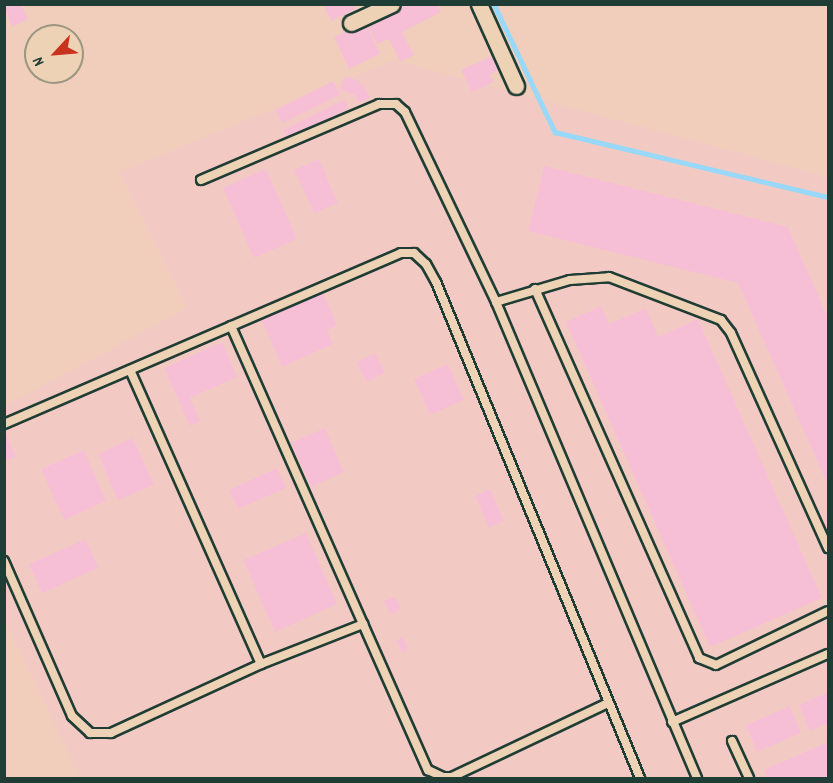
<!DOCTYPE html>
<html>
<head>
<meta charset="utf-8">
<style>
	body { margin:0 }
	#map { position:relative; width:833px; height:783px; overflow:hidden; background:#f0cebb; font-family:Dekko,sans-serif }
	div>[style] { position:absolute }
	[style*='--x'] { left:calc(var(--x)*1px); top:calc(var(--y)*1px); width:calc(var(--w)*1px); rotate:calc(var(--a)*1deg) }
	.built>* { inset:0; background:#f2cac3 }
	.stream>* { height:4.5px; margin:-2.25px; padding:0 2.25px; transform-origin:2.25px; border-radius:2.25px; background:#98d8f9 }
	.building>* { inset:0; background:#f7bfd5 }
	.roads { filter:drop-shadow(2px 0 #1f3d34) drop-shadow(-2px 0 #1f3d34) drop-shadow(0 2px #1f3d34) drop-shadow(0 -2px #1f3d34) }
	.service>* { height:8px; margin:-4px; padding:0 4px; transform-origin:4px; border-radius:4px; background:#eed2b5 }
	.minor>* { height:15px; margin:-7.5px; padding:0 7.5px; transform-origin:7.5px; border-radius:7.5px; background:#eed2b5 }
	span { translate:-50% -50%; white-space:nowrap; text-align:center; line-height:1.15; -webkit-text-stroke:5px #eed2b5; paint-order:stroke }
	.frame { position:absolute; inset:0; border:6px solid #1f3d34; pointer-events:none }
	.north { position:absolute; left:24px; top:24px; width:60px; height:60px; box-sizing:border-box; background:#eed2b5; border:2px solid #9b9681; border-radius:50%; rotate:244deg; font-size:16px; font-weight:700; line-height:24px; text-align:center; color:#1f3d34 }
	.north::after { content:''; display:block; margin:auto; width:21px; height:27px; background:#c8321e; clip-path:polygon(50% 0,100% 100%,50% 72%,0 100%) }
</style>
</head>
<body>
<div id="map">
	<div class="built">
		<div style="clip-path:polygon(394px 60px,828px 177px,828px 778px,80px 778px,5px 621px,5px 406px,187px 308px,119px 172px)"></div>
	</div>
	<div class="stream">
		<div style="--x:494;--y:4;--w:142;--a:64.5"></div>
		<div style="--x:555;--y:132;--w:281;--a:13.4"></div>
	</div>
	<div class="building">
		<div style="clip-path:polygon(4px 4px,21px 4px,28px 19px,12px 27px)"></div>
		<div style="clip-path:polygon(323px 4px,354px 4px,356px 9px,331px 21px)"></div>
		<div style="clip-path:polygon(407px 4px,437px 4px,441px 12px,402px 32px,414px 55px,400px 62px,389px 39px,377px 44px,365px 19px,376px 14px,378px 19px)"></div>
		<div style="clip-path:polygon(366px 22px,380px 54px,349px 69px,334px 37px)"></div>
		<div style="clip-path:polygon(492px 56px,499px 70px,490px 74px,494px 82px,472px 92px,461px 70px)"></div>
		<div style="clip-path:polygon(345px 76px,361px 82px,360px 86px,363px 84px,370px 98px,359px 103px,355px 95px,340px 90px)"></div>
		<div style="clip-path:polygon(333px 81px,340px 95px,282px 123px,276px 110px)"></div>
		<div style="clip-path:polygon(344px 100px,349px 108px,288px 139px,283px 130px)"></div>
		<div style="clip-path:polygon(319px 159px,338px 203px,314px 213px,294px 170px)"></div>
		<div style="clip-path:polygon(544px 166px,788px 227px,828px 318px,828px 485px,738px 283px,528px 231px)"></div>
		<div style="clip-path:polygon(266px 169px,297px 239px,254px 258px,223px 188px)"></div>
		<div style="clip-path:polygon(321px 289px,337px 325px,327px 330px,333px 344px,282px 367px,260px 316px)"></div>
		<div style="clip-path:polygon(601px 306px,609px 324px,646px 308px,658px 337px,698px 319px,822px 598px,710px 647px,566px 322px)"></div>
		<div style="clip-path:polygon(222px 342px,237px 377px,190px 398px,200px 421px,190px 426px,164px 368px)"></div>
		<div style="clip-path:polygon(375px 353px,385px 373px,366px 382px,357px 362px)"></div>
		<div style="clip-path:polygon(448px 364px,464px 400px,430px 415px,414px 379px)"></div>
		<div style="clip-path:polygon(325px 428px,344px 472px,311px 487px,291px 443px)"></div>
		<div style="clip-path:polygon(6px 434px,16px 457px,4px 462px,4px 435px)"></div>
		<div style="clip-path:polygon(133px 438px,154px 485px,118px 500px,98px 454px)"></div>
		<div style="clip-path:polygon(84px 450px,106px 501px,64px 520px,41px 469px)"></div>
		<div style="clip-path:polygon(277px 468px,286px 488px,238px 509px,229px 490px)"></div>
		<div style="clip-path:polygon(490px 489px,504px 521px,489px 528px,475px 496px)"></div>
		<div style="clip-path:polygon(306px 533px,337px 604px,275px 632px,243px 560px)"></div>
		<div style="clip-path:polygon(86px 539px,98px 568px,42px 593px,29px 564px)"></div>
		<div style="clip-path:polygon(395px 597px,401px 609px,390px 614px,384px 601px)"></div>
		<div style="clip-path:polygon(403px 637px,408px 649px,402px 653px,396px 641px)"></div>
		<div style="clip-path:polygon(827px 693px,828px 723px,810px 731px,799px 705px)"></div>
		<div style="clip-path:polygon(790px 706px,801px 733px,757px 752px,746px 725px)"></div>
		<div style="clip-path:polygon(828px 742px,828px 778px,768px 778px,764px 770px)"></div>
	</div>
	<div class="roads">
		<div class="service">
			<div style="--x:201;--y:180;--w:194;--a:-23.1"></div>
			<div style="--x:379;--y:104;--w:17;--a:0"></div>
			<div style="--x:396;--y:104;--w:12;--a:42"></div>
			<div style="--x:405;--y:112;--w:211;--a:64.4"></div>
			<div style="--x:496;--y:302;--w:517;--a:67.11"></div>
			<div style="--x:535;--y:289;--w:404;--a:66"></div>
			<div style="--x:699;--y:658;--w:18;--a:22"></div>
			<div style="--x:716;--y:665;--w:124;--a:-25.7"></div>
			<div style="--x:496;--y:302;--w:77;--a:-16.6"></div>
			<div style="--x:570;--y:280;--w:39;--a:-4"></div>
			<div style="--x:609;--y:277;--w:120;--a:21"></div>
			<div style="--x:721;--y:320;--w:16;--a:52"></div>
			<div style="--x:731;--y:333;--w:236;--a:65.7"></div>
			<div style="--x:231;--y:326;--w:486;--a:66.1"></div>
			<div style="--x:428;--y:770;--w:17;--a:25"></div>
			<div style="--x:443;--y:777;--w:9;--a:0"></div>
			<div style="--x:452;--y:777;--w:173;--a:-25.4"></div>
			<div style="--x:130;--y:370;--w:322;--a:66"></div>
			<div style="--x:261;--y:664;--w:110;--a:-21.4"></div>
			<div style="--x:4;--y:424;--w:432;--a:-23.3"></div>
			<div style="--x:401;--y:253;--w:13;--a:0"></div>
			<div style="--x:414;--y:253;--w:16;--a:43"></div>
			<div style="--x:426;--y:264;--w:21;--a:61"></div>
			<div style="--x:436;--y:282;--w:536;--a:67.64"></div>
			<div style="--x:4;--y:561;--w:169;--a:66.3"></div>
			<div style="--x:72;--y:716;--w:25;--a:43"></div>
			<div style="--x:90;--y:733;--w:21;--a:0"></div>
			<div style="--x:111;--y:733;--w:165;--a:-24.7"></div>
			<div style="--x:672;--y:722;--w:170;--a:-23.6"></div>
			<div style="--x:732;--y:741;--w:41;--a:65.3"></div>
		</div>
		<div class="minor">
			<div style="--x:479;--y:4;--w:90;--a:65.7"></div>
			<div style="--x:351;--y:23;--w:45;--a:-24.9"></div>
		</div>
	</div>
	<div class="frame"></div>
	<div class="north">N</div>
</div>
</body>
</html>
